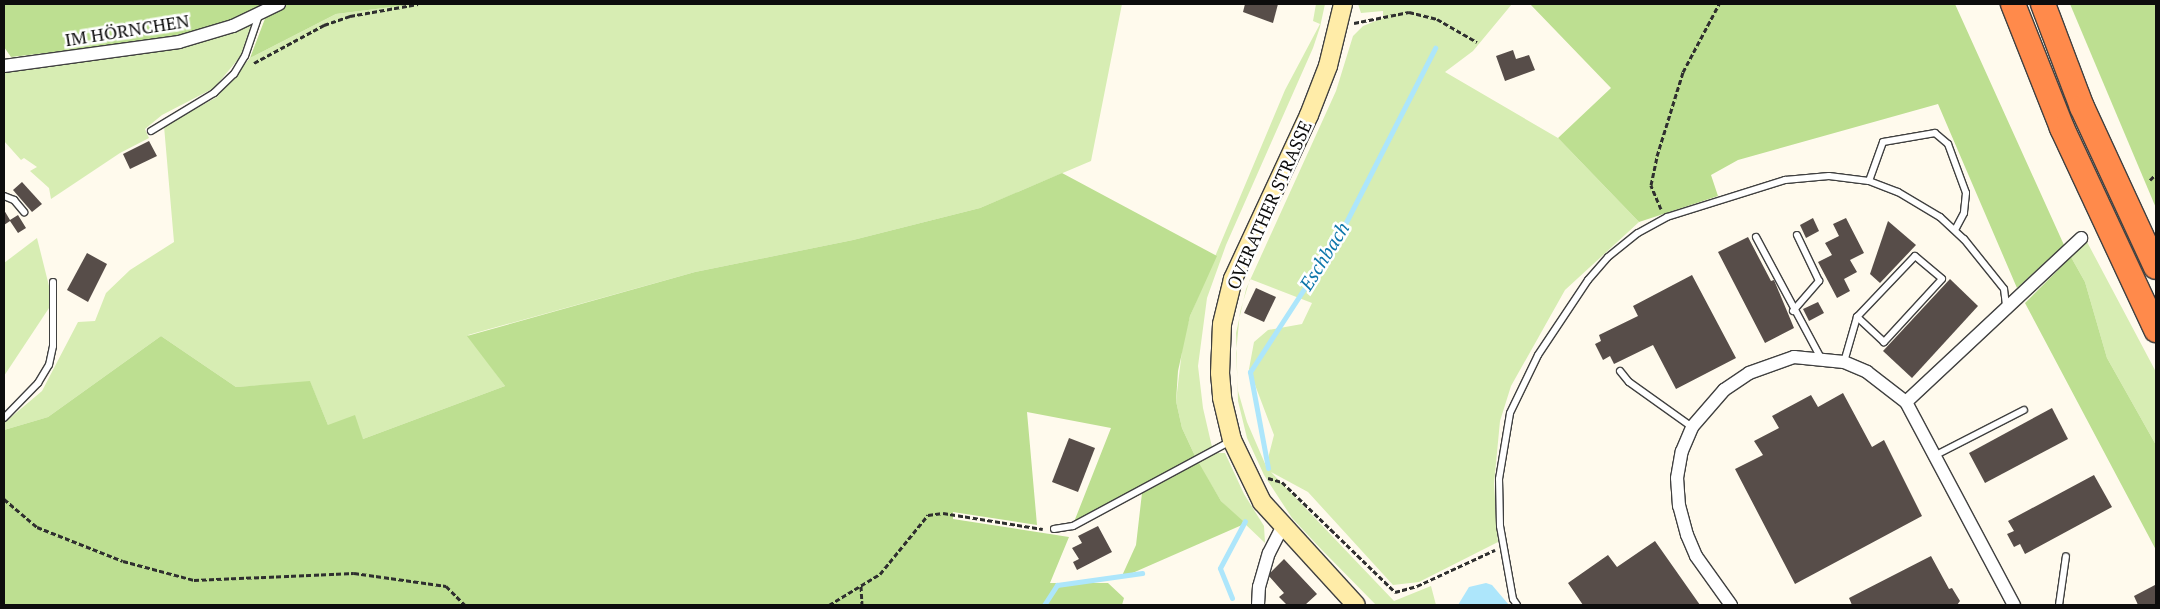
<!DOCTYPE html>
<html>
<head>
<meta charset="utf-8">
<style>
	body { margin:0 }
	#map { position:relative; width:2160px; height:609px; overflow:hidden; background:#fffaed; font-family:"PT Serif",serif }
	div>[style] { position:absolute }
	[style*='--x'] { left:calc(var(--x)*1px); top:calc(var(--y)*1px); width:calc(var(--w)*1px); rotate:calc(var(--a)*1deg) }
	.green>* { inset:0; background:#d7edb3 }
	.forest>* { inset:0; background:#bddf91 }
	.water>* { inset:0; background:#ade6fb }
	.stream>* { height:5px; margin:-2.5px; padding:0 2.5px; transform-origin:2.5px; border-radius:2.5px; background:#ade6fb }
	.building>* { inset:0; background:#574d49 }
	.path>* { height:3px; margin-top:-1.5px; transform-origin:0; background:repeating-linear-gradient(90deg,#2f2f2f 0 5px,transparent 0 7.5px) }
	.roads { filter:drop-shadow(1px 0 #404040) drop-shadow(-1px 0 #404040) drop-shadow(0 1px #404040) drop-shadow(0 -1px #404040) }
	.service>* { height:6px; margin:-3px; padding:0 3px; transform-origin:3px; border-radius:3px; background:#fff }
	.minor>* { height:12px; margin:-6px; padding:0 6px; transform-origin:6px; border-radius:6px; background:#fff }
	.secondary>* { height:18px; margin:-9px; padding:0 9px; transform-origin:9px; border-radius:9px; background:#ffeca8 }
	.motorway>* { height:24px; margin:-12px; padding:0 12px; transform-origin:12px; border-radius:12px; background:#ff8a4b }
	span { translate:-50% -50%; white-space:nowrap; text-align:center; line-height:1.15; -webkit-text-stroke:5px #fff; paint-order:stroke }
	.street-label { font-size:18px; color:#0d0d0d }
	.water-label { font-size:19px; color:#0c76aa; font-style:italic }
	.frame { position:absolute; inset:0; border:5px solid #0d0d0d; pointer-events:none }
</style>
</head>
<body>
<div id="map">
	<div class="green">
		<div style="clip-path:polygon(416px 4px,1122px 4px,1091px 161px,980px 208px,853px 240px,695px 272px,468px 335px,505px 386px,363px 439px,328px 425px,310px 382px,236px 387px,161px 336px,48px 417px,4px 430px,4px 423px,42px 391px,78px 322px,95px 321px,106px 293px,130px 270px,174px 242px,164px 126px,217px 97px,250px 58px,336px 14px)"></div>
		<div style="clip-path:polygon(1316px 4px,1325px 4px,1320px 27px,1313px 48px,1226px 245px,1207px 298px,1198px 366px,1203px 408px,1212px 447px,1195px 456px,1182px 428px,1176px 401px,1183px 342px,1190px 316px,1285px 90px,1320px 24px,1313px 21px)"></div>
		<div style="clip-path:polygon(evenodd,1358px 4px,1512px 4px,1473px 51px,1445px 72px,1558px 138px,1639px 222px,1565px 290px,1511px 386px,1500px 421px,1494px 484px,1498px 542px,1419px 582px,1393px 585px,1308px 492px,1271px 472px,1394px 601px,1431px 586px,1436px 605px,1376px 605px,1320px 548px,1292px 518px,1264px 475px,1247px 438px,1238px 401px,1236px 333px,1246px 289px,1336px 91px,1353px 36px,1363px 26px,1383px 18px,1383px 11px,1361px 13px,1358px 4px,1250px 279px,1312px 303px,1302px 324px,1268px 330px,1254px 342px,1249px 369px,1274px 435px,1266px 466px,1247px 422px,1238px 391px,1236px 353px,1240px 312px,1250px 279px)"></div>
		<div style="clip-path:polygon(252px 23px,240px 57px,214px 88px,162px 115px,145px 129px,149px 138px,120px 153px,51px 199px,49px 188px,30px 171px,37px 167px,24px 158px,21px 160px,4px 141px,4px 70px)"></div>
		<div style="clip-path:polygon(37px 238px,53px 302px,4px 376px,4px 263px)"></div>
		<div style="clip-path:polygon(2086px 240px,2156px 372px,2156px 445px,2107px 358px,2085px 282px,2071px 257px)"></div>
		<div style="clip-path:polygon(1217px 453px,1225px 453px,1244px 494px,1264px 526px,1265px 543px,1221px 501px,1198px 463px)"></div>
	</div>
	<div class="forest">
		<div style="clip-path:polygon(4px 4px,267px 4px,234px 20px,179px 38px,11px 57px,4px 47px)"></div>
		<div style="clip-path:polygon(287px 4px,416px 4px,336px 14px,250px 58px,266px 16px)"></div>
		<div style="clip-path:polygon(1530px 4px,1955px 4px,2064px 245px,2017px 288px,1938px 104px,1738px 160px,1711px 175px,1718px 196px,1639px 222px,1558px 138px,1611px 88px)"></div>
		<div style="clip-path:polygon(2070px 4px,2156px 4px,2156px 208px)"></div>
		<div style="clip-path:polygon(1062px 173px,1217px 256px,1190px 316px,1178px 371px,1176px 401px,1182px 428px,1195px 456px,1074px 522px,1111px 428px,1027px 412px,1037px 525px,953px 512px,953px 519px,1069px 537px,1050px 583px,1108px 583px,1124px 598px,1122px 605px,4px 605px,4px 430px,48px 417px,161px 336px,236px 387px,310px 381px,328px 425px,355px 415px,363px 439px,505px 386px,467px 336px,695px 272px,853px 240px,980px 208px)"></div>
		<div style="clip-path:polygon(2071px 257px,2085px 282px,2107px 358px,2156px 445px,2156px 550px,2025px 303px)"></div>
		<div style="clip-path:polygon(1196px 458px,1221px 501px,1243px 521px,1242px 525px,1121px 578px,1136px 545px,1142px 493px,1173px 477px)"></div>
	</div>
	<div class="water">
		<div style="clip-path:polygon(1486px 583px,1492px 585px,1509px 605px,1458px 605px,1469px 587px)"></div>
	</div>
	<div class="stream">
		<div style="--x:1268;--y:468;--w:98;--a:-100.6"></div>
		<div style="--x:1250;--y:372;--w:167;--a:-57"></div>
		<div style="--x:1341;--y:232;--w:207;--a:-62.9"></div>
		<div style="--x:1232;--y:598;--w:32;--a:-112"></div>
		<div style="--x:1220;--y:568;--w:53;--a:-62"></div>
		<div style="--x:1044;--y:605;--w:24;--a:-57"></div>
		<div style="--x:1057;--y:585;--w:86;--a:-8"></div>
	</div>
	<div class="building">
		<div style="clip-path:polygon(1245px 4px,1278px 4px,1273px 23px,1243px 12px)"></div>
		<div style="clip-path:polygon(1513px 50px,1516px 59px,1529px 55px,1535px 70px,1505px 81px,1496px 56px)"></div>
		<div style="clip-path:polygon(149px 141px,157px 156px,130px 169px,123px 154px)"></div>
		<div style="clip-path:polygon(22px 182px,42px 204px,32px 212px,13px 190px)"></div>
		<div style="clip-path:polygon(4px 210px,10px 220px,18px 215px,26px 228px,18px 233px,10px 221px,4px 225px)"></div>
		<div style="clip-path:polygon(1813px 218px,1819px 231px,1806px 238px,1800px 225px)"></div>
		<div style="clip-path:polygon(1846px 218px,1864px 253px,1850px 260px,1857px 272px,1844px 279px,1850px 291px,1837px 298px,1818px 262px,1832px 255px,1825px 243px,1839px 236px,1833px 224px)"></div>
		<div style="clip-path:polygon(1888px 221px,1916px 245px,1880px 283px,1870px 274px)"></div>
		<div style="clip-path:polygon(1748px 237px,1771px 281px,1774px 280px,1794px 328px,1765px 343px,1718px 252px)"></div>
		<div style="clip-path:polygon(87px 253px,107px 264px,88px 302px,67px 290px)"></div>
		<div style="clip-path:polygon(1692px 275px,1736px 358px,1676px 389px,1653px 345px,1614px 364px,1610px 356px,1603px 360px,1595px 344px,1601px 341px,1599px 335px,1638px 316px,1633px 306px)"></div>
		<div style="clip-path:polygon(1950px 279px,1978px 306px,1912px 378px,1883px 351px)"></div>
		<div style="clip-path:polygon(1256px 288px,1276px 297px,1264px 322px,1244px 313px)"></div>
		<div style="clip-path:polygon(1818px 302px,1824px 313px,1809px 321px,1803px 309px)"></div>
		<div style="clip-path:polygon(1843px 393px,1872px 447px,1884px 440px,1922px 516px,1795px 584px,1735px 469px,1763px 455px,1754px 441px,1779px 428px,1772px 416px,1811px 395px,1818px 407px)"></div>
		<div style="clip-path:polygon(2052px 408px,2068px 439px,1985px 483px,1969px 453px)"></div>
		<div style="clip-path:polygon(1069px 438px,1095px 448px,1078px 492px,1052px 482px)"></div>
		<div style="clip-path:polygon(2094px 475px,2112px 507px,2025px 554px,2020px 544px,2014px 547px,2007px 534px,2014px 531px,2008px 521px)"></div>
		<div style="clip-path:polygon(1098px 526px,1112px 552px,1077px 570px,1073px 562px,1079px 559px,1072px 548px,1082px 543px,1078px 536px)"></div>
		<div style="clip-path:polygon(1655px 541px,1700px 605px,1583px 605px,1568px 583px,1608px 555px,1617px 567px)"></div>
		<div style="clip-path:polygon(1931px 556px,1949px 589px,1952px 588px,1960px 601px,1957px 605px,1852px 605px,1849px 598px)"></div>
		<div style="clip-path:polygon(1284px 559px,1317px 594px,1305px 605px,1287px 605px,1279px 597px,1284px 593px,1268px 575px)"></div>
		<div style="clip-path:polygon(2155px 585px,2156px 605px,2138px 605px,2134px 596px)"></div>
	</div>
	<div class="path">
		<div style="--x:1354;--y:23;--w:56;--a:-11.3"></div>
		<div style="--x:1409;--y:12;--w:29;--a:14"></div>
		<div style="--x:1437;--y:19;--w:46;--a:29.9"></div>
		<div style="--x:254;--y:63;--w:80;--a:-28.5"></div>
		<div style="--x:324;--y:25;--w:28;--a:-19"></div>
		<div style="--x:350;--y:16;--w:69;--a:-10"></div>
		<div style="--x:2150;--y:180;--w:8;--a:-45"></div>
		<div style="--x:1661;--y:209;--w:26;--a:-113"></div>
		<div style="--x:1651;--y:185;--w:30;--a:-78"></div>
		<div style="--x:1657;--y:156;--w:88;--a:-72.8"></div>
		<div style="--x:1683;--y:72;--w:77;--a:-62.1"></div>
		<div style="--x:1268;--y:478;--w:15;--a:16"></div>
		<div style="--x:1282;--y:482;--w:158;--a:44.2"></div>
		<div style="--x:1395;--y:592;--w:23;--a:-15"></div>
		<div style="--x:1417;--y:586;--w:86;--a:-24.8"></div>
		<div style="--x:4;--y:499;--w:43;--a:40.3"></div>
		<div style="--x:37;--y:527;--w:92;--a:21.6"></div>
		<div style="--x:123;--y:561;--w:73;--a:15"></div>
		<div style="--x:194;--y:580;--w:160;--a:-2.5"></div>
		<div style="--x:354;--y:573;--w:93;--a:8"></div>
		<div style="--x:446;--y:586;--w:27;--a:45"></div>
		<div style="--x:861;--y:586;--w:19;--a:87"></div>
		<div style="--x:829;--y:605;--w:60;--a:-31.3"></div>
		<div style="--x:880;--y:574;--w:76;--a:-50.9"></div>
		<div style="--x:928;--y:515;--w:15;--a:-8"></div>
		<div style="--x:943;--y:513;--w:101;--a:9.1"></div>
	</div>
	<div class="roads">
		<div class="service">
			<div style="--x:151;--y:131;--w:74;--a:-31.1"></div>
			<div style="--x:214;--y:93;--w:28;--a:-44"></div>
			<div style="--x:234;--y:74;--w:21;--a:-59"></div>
			<div style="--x:245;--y:56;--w:43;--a:-71.1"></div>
			<div style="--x:1869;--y:181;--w:41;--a:-70.3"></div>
			<div style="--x:1883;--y:142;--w:53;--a:-9.8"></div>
			<div style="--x:1935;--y:133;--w:17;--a:40"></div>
			<div style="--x:1948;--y:144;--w:52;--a:69.8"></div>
			<div style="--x:1966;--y:193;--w:20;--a:96"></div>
			<div style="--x:1964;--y:213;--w:19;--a:118"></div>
			<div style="--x:4;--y:196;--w:11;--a:22"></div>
			<div style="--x:14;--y:200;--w:16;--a:50"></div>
			<div style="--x:1756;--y:237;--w:137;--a:61.8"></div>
			<div style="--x:1793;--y:311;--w:40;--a:-49"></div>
			<div style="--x:1819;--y:281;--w:51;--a:-115.6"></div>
			<div style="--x:1844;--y:362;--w:47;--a:-73.9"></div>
			<div style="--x:1857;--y:317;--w:84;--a:-46.4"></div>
			<div style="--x:1915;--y:256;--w:35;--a:40"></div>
			<div style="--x:1942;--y:279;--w:86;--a:132.6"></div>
			<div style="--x:1884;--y:342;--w:37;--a:-137"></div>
			<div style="--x:1620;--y:371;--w:14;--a:51"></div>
			<div style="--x:1629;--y:382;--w:77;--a:35.5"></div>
			<div style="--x:4;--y:418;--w:49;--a:-45.8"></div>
			<div style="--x:38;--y:383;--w:21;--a:-59"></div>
			<div style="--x:49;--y:365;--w:19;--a:-78"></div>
			<div style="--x:53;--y:346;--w:64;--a:-90"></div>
			<div style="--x:1934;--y:456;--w:101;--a:-27.1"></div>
			<div style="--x:1054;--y:529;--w:19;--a:-9"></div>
			<div style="--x:1073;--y:526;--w:179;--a:-28.3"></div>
			<div style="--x:1517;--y:605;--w:7;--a:-124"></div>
			<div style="--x:1513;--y:599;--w:74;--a:-100.1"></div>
			<div style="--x:1500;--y:526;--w:47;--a:-91.2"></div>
			<div style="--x:1499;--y:479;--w:67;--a:-80.5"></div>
			<div style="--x:1510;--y:413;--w:64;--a:-64.2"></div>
			<div style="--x:1538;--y:355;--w:90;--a:-56.3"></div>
			<div style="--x:1588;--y:280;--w:30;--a:-49"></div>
			<div style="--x:1608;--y:257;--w:38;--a:-39"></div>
			<div style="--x:1638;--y:233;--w:33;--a:-29"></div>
			<div style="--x:1667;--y:217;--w:124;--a:-17.4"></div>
			<div style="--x:1785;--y:180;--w:44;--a:-5.2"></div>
			<div style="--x:1829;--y:176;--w:40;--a:7.1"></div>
			<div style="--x:1869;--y:181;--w:31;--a:21"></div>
			<div style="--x:1898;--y:192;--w:49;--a:30.8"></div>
			<div style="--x:1940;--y:217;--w:33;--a:43"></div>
			<div style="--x:1964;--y:239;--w:64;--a:51.3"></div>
			<div style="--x:2004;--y:289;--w:17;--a:83"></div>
			<div style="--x:2059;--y:605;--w:49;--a:-81.9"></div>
		</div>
		<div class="minor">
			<div style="--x:4;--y:66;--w:177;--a:-7.8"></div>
			<div style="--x:179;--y:42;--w:56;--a:-16.5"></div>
			<div style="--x:233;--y:26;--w:51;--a:-25.6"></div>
			<div style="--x:1906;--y:402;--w:240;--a:-43.1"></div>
			<div style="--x:1258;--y:605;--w:18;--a:-87"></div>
			<div style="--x:1259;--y:587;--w:35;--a:-74"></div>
			<div style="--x:1269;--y:553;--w:28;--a:-63"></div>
			<div style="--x:1731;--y:605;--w:60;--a:-125.5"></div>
			<div style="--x:1696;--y:556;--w:23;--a:-113"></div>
			<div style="--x:1687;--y:535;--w:30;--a:-105"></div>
			<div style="--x:1679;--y:506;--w:28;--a:-94"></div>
			<div style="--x:1677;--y:478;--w:27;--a:-80"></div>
			<div style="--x:1682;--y:451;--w:26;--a:-67"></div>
			<div style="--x:1692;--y:427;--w:49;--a:-49.1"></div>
			<div style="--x:1724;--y:390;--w:30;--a:-34"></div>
			<div style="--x:1749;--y:373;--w:48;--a:-19.6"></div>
			<div style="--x:1794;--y:357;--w:50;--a:5.7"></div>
			<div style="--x:1844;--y:362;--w:25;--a:23"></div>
			<div style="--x:1867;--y:372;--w:49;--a:37.6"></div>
			<div style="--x:1906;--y:402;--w:230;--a:62"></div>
		</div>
		<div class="secondary">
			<div style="--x:1343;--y:4;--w:64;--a:103.6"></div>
			<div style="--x:1328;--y:66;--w:53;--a:111.2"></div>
			<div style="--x:1309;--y:115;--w:181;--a:114.9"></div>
			<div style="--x:1233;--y:279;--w:46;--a:103.7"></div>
			<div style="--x:1222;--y:324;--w:49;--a:92.3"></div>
			<div style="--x:1220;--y:373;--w:25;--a:85"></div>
			<div style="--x:1222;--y:398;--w:43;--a:76.6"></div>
			<div style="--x:1232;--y:440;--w:69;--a:64.2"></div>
			<div style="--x:1262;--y:502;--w:139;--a:47.6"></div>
		</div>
		<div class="motorway">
			<div style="--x:2013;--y:4;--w:133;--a:68.4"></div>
			<div style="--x:2062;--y:128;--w:223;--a:65"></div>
			<div style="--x:2043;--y:4;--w:110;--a:69.3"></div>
			<div style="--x:2082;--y:107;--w:176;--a:65.2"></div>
		</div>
	</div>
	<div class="street-label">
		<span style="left:127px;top:30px;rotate:-9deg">IM HÖRNCHEN</span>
		<span style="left:1269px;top:205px;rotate:-66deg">OVERATHER STRASSE</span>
	</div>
	<div class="water-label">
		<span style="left:1324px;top:256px;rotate:-58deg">Eschbach</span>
	</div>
	<div class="frame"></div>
</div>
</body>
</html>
